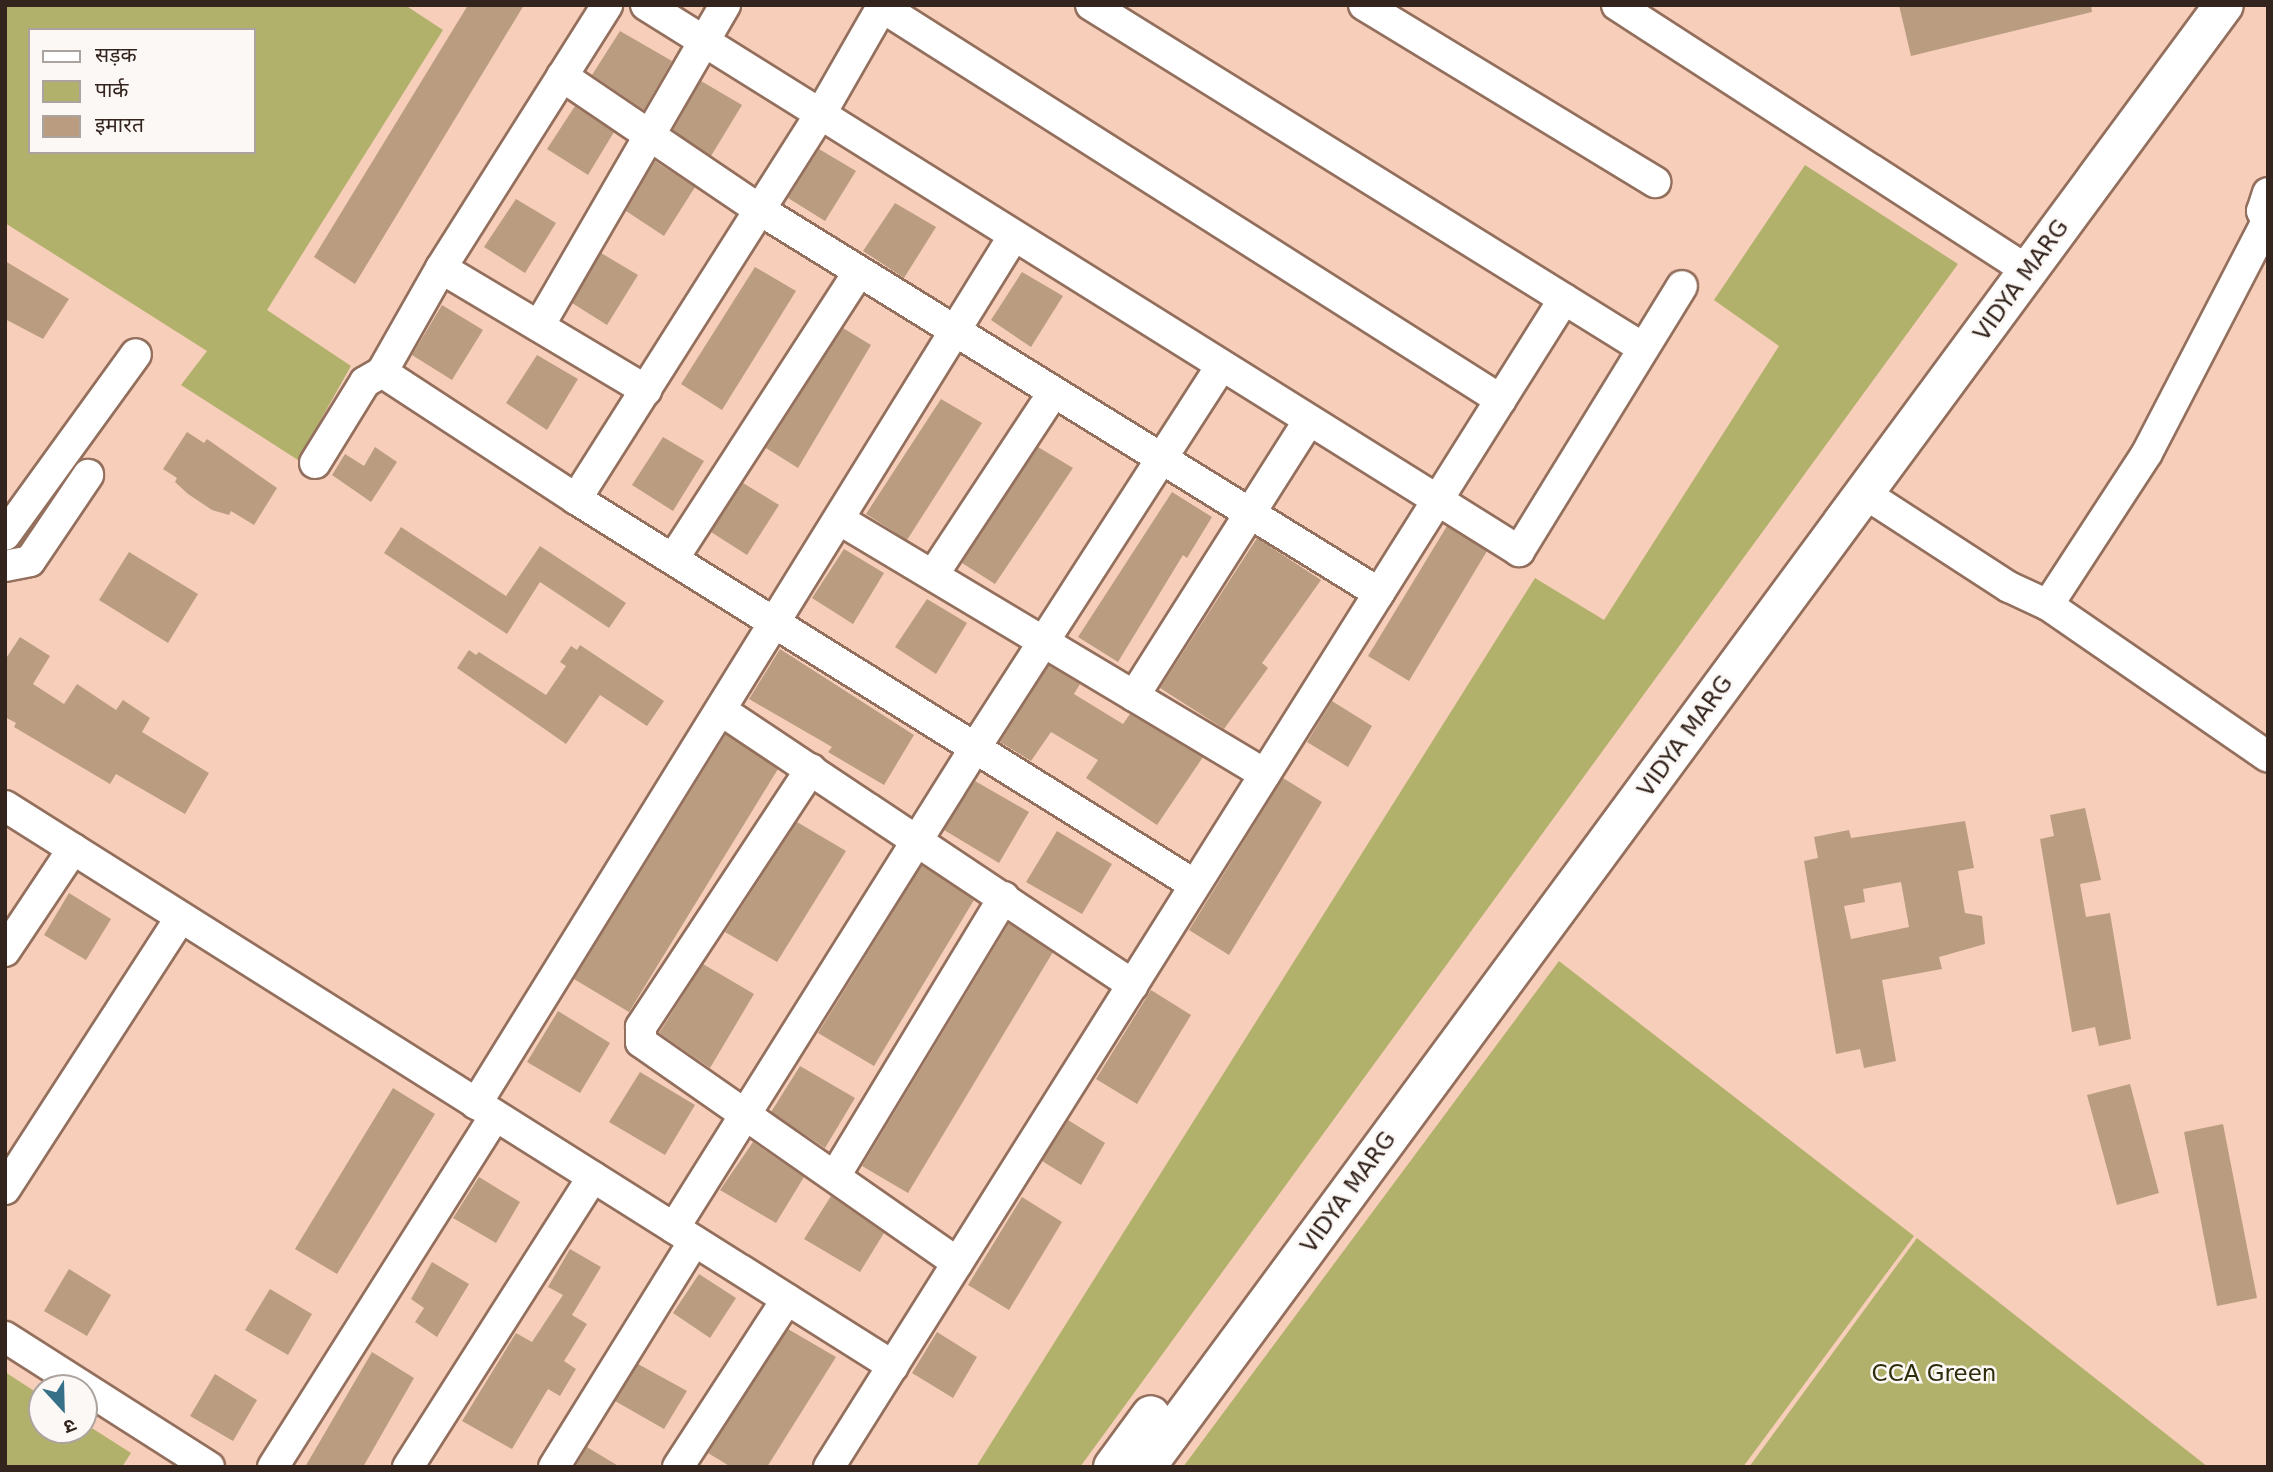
<!DOCTYPE html>
<html>
<head>
<meta charset="utf-8">
<style>
	body { margin:0 }
	#map { position:relative; width:2273px; height:1472px; overflow:hidden; background:#f7ceba; font-family:"DejaVu Sans","Noto Sans Devanagari",sans-serif }
	div>[style] { position:absolute }
	[style*='--x'] { left:calc(var(--x)*1px); top:calc(var(--y)*1px); width:calc(var(--w)*1px); rotate:calc(var(--a)*1deg) }
	.green>* { inset:0; background:#b2b16c }
	.building>* { inset:0; background:#ba9d80 }
	.roads { filter:drop-shadow(2px 0 #936f5d) drop-shadow(-2px 0 #936f5d) drop-shadow(0 2px #936f5d) drop-shadow(0 -2px #936f5d) }
	.minor>* { height:30px; margin:-15px; padding:0 15px; transform-origin:15px; border-radius:15px; background:#fff }
	.major>* { height:38px; margin:-19px; padding:0 19px; transform-origin:19px; border-radius:19px; background:#fff }
	span { translate:-50% -50%; white-space:nowrap; text-align:center; line-height:1.15; -webkit-text-stroke:5px #fcf8f6; paint-order:stroke }
	.street-label { font-size:23px; color:#33241d }
	.park-label { font-size:23px; color:#2e2d0b }
	.frame { position:absolute; inset:0; border:7px solid #33241d; pointer-events:none }
	.legend { position:absolute; left:28px; top:28px; width:228px; height:126px; box-sizing:border-box; background:#fcf8f6; border:2px solid #aca39f; margin:0; padding:9px 12px; list-style:none; font-size:21px; color:#33241d }
	.legend li { display:flex; align-items:center; gap:14px; height:35px }
	.legend b { width:35px; border:2px solid #aca39f }
	.north { position:absolute; left:28px; top:1374px; width:70px; height:70px; box-sizing:border-box; background:#fcf8f6; border:2px solid #aca39f; border-radius:50%; rotate:158deg; font-size:19px; font-weight:700; line-height:28px; text-align:center; color:#33241d }
	.north::after { content:''; display:block; margin:auto; width:24px; height:32px; background:#357088; clip-path:polygon(50% 0,100% 100%,50% 72%,0 100%) }
</style>
</head>
<body>
<div id="map">
	<div class="green">
		<div style="clip-path:polygon(evenodd,5px 5px,405px 5px,443px 30px,267px 310px,351px 366px,298px 460px,181px 385px,207px 351px,5px 223px,5px 5px,30px 30px,254px 30px,254px 152px,30px 152px,30px 30px)"></div>
		<div style="clip-path:polygon(1805px 165px,1958px 264px,1080px 1467px,976px 1467px,1535px 578px,1604px 620px,1779px 346px,1714px 300px)"></div>
		<div style="clip-path:polygon(1559px 961px,1914px 1236px,1743px 1467px,1183px 1467px)"></div>
		<div style="clip-path:polygon(1917px 1238px,2208px 1467px,1749px 1467px)"></div>
		<div style="clip-path:polygon(5px 1372px,42px 1396px,42px 1430px,84px 1430px,84px 1423px,131px 1453px,122px 1467px,5px 1467px)"></div>
	</div>
	<div class="building">
		<div style="clip-path:polygon(468px 5px,524px 5px,355px 284px,314px 257px)"></div>
		<div style="clip-path:polygon(1899px 5px,2091px 5px,2092px 12px,1911px 56px)"></div>
		<div style="clip-path:polygon(620px 31px,672px 61px,644px 110px,592px 75px)"></div>
		<div style="clip-path:polygon(701px 81px,742px 105px,711px 156px,673px 130px)"></div>
		<div style="clip-path:polygon(575px 106px,614px 132px,588px 175px,547px 149px)"></div>
		<div style="clip-path:polygon(819px 149px,856px 171px,825px 221px,788px 198px)"></div>
		<div style="clip-path:polygon(655px 161px,695px 187px,664px 236px,626px 211px)"></div>
		<div style="clip-path:polygon(516px 199px,556px 223px,525px 273px,484px 247px)"></div>
		<div style="clip-path:polygon(895px 203px,936px 227px,904px 278px,863px 251px)"></div>
		<div style="clip-path:polygon(601px 253px,638px 275px,607px 325px,572px 303px)"></div>
		<div style="clip-path:polygon(5px 261px,69px 299px,43px 339px,5px 319px)"></div>
		<div style="clip-path:polygon(755px 267px,796px 291px,722px 410px,681px 384px)"></div>
		<div style="clip-path:polygon(1022px 272px,1063px 296px,1031px 347px,991px 320px)"></div>
		<div style="clip-path:polygon(442px 305px,483px 330px,452px 380px,412px 355px)"></div>
		<div style="clip-path:polygon(843px 328px,871px 345px,798px 468px,766px 448px)"></div>
		<div style="clip-path:polygon(537px 355px,578px 379px,547px 430px,506px 403px)"></div>
		<div style="clip-path:polygon(941px 399px,982px 423px,907px 540px,866px 514px)"></div>
		<div style="clip-path:polygon(187px 432px,204px 443px,207px 439px,277px 488px,254px 525px,231px 511px,229px 515px,212px 510px,188px 494px,175px 482px,177px 478px,163px 469px)"></div>
		<div style="clip-path:polygon(663px 437px,704px 461px,673px 511px,632px 485px)"></div>
		<div style="clip-path:polygon(375px 447px,397px 462px,371px 502px,332px 475px,345px 454px,364px 466px)"></div>
		<div style="clip-path:polygon(1038px 447px,1073px 468px,995px 584px,962px 563px)"></div>
		<div style="clip-path:polygon(743px 483px,779px 505px,747px 555px,711px 532px)"></div>
		<div style="clip-path:polygon(1172px 492px,1212px 517px,1187px 558px,1183px 555px,1118px 662px,1078px 637px)"></div>
		<div style="clip-path:polygon(1447px 526px,1487px 551px,1409px 681px,1368px 656px)"></div>
		<div style="clip-path:polygon(401px 527px,506px 596px,540px 546px,626px 603px,609px 628px,540px 582px,507px 634px,384px 553px)"></div>
		<div style="clip-path:polygon(1257px 538px,1321px 580px,1262px 663px,1268px 668px,1224px 729px,1160px 688px)"></div>
		<div style="clip-path:polygon(844px 549px,884px 573px,853px 624px,812px 598px)"></div>
		<div style="clip-path:polygon(129px 552px,198px 594px,168px 643px,99px 600px)"></div>
		<div style="clip-path:polygon(927px 599px,967px 623px,936px 674px,895px 647px)"></div>
		<div style="clip-path:polygon(20px 637px,50px 656px,33px 684px,64px 704px,77px 684px,116px 710px,123px 700px,150px 718px,142px 732px,209px 773px,185px 814px,116px 774px,110px 784px,14px 727px,16px 723px,5px 717px,5px 660px)"></div>
		<div style="clip-path:polygon(580px 645px,664px 701px,647px 726px,600px 695px,566px 744px,457px 668px,469px 650px,476px 655px,479px 652px,546px 695px,566px 666px,560px 662px,571px 646px,577px 650px)"></div>
		<div style="clip-path:polygon(780px 649px,914px 735px,884px 785px,828px 752px,832px 747px,749px 699px)"></div>
		<div style="clip-path:polygon(1049px 665px,1080px 684px,1074px 694px,1123px 724px,1130px 714px,1203px 757px,1157px 825px,1086px 778px,1098px 760px,1051px 732px,1031px 761px,1000px 742px)"></div>
		<div style="clip-path:polygon(1332px 701px,1372px 726px,1348px 767px,1307px 742px)"></div>
		<div style="clip-path:polygon(726px 734px,778px 769px,629px 1012px,574px 979px)"></div>
		<div style="clip-path:polygon(1283px 778px,1322px 802px,1229px 955px,1189px 930px)"></div>
		<div style="clip-path:polygon(975px 781px,1029px 812px,999px 863px,944px 830px)"></div>
		<div style="clip-path:polygon(2085px 808px,2101px 880px,2080px 884px,2086px 917px,2110px 913px,2131px 1039px,2099px 1046px,2095px 1027px,2072px 1032px,2040px 839px,2054px 836px,2050px 815px)"></div>
		<div style="clip-path:polygon(evenodd,1965px 821px,1974px 868px,1958px 871px,1965px 913px,1982px 916px,1985px 944px,1939px 957px,1942px 969px,1882px 980px,1896px 1061px,1864px 1068px,1860px 1049px,1836px 1054px,1804px 861px,1818px 858px,1814px 837px,1849px 830px,1851px 838px,1965px 821px,1901px 882px,1909px 927px,1851px 939px,1844px 906px,1865px 902px,1863px 889px,1901px 882px)"></div>
		<div style="clip-path:polygon(797px 822px,846px 851px,777px 962px,725px 932px)"></div>
		<div style="clip-path:polygon(1057px 831px,1112px 864px,1082px 914px,1026px 882px)"></div>
		<div style="clip-path:polygon(922px 865px,974px 900px,874px 1066px,818px 1033px)"></div>
		<div style="clip-path:polygon(69px 893px,111px 919px,86px 960px,44px 935px)"></div>
		<div style="clip-path:polygon(1009px 923px,1053px 952px,908px 1193px,862px 1166px)"></div>
		<div style="clip-path:polygon(703px 964px,754px 994px,710px 1068px,659px 1033px)"></div>
		<div style="clip-path:polygon(1151px 990px,1191px 1015px,1137px 1104px,1096px 1079px)"></div>
		<div style="clip-path:polygon(558px 1011px,610px 1043px,580px 1093px,527px 1062px)"></div>
		<div style="clip-path:polygon(800px 1066px,855px 1098px,825px 1148px,771px 1112px)"></div>
		<div style="clip-path:polygon(640px 1072px,695px 1105px,665px 1155px,609px 1122px)"></div>
		<div style="clip-path:polygon(2130px 1084px,2159px 1193px,2117px 1205px,2087px 1095px)"></div>
		<div style="clip-path:polygon(393px 1088px,435px 1114px,337px 1274px,295px 1249px)"></div>
		<div style="clip-path:polygon(1068px 1120px,1105px 1143px,1081px 1185px,1042px 1161px)"></div>
		<div style="clip-path:polygon(2223px 1124px,2257px 1298px,2217px 1306px,2184px 1132px)"></div>
		<div style="clip-path:polygon(753px 1142px,804px 1177px,776px 1223px,720px 1190px)"></div>
		<div style="clip-path:polygon(479px 1177px,520px 1202px,496px 1243px,453px 1218px)"></div>
		<div style="clip-path:polygon(831px 1196px,884px 1233px,860px 1272px,804px 1239px)"></div>
		<div style="clip-path:polygon(1022px 1197px,1062px 1222px,1009px 1310px,968px 1285px)"></div>
		<div style="clip-path:polygon(570px 1249px,601px 1267px,572px 1315px,587px 1324px,564px 1361px,576px 1369px,560px 1396px,548px 1389px,512px 1449px,462px 1421px,516px 1333px,532px 1342px,563px 1295px,548px 1287px)"></div>
		<div style="clip-path:polygon(432px 1262px,469px 1284px,437px 1337px,415px 1322px,424px 1308px,411px 1299px)"></div>
		<div style="clip-path:polygon(69px 1269px,111px 1295px,87px 1336px,44px 1311px)"></div>
		<div style="clip-path:polygon(699px 1274px,736px 1298px,710px 1338px,673px 1313px)"></div>
		<div style="clip-path:polygon(270px 1289px,312px 1314px,288px 1355px,245px 1330px)"></div>
		<div style="clip-path:polygon(788px 1329px,836px 1357px,767px 1467px,731px 1467px,708px 1453px)"></div>
		<div style="clip-path:polygon(937px 1332px,977px 1357px,953px 1398px,912px 1373px)"></div>
		<div style="clip-path:polygon(372px 1352px,414px 1378px,363px 1467px,305px 1467px)"></div>
		<div style="clip-path:polygon(638px 1364px,687px 1391px,664px 1429px,615px 1401px)"></div>
		<div style="clip-path:polygon(215px 1374px,257px 1400px,233px 1441px,190px 1416px)"></div>
		<div style="clip-path:polygon(587px 1447px,620px 1467px,575px 1467px)"></div>
	</div>
	<div class="roads">
		<div class="minor">
			<div style="--x:646;--y:5;--w:1030;--a:32.02"></div>
			<div style="--x:1519;--y:551;--w:311;--a:-58.4"></div>
			<div style="--x:1091;--y:5;--w:650;--a:31.86"></div>
			<div style="--x:1364;--y:5;--w:341;--a:31.3"></div>
			<div style="--x:1617;--y:5;--w:490;--a:32.9"></div>
			<div style="--x:882;--y:7;--w:733;--a:32.41"></div>
			<div style="--x:562;--y:76;--w:239;--a:34.1"></div>
			<div style="--x:760;--y:210;--w:728;--a:31.75"></div>
			<div style="--x:2268;--y:193;--w:19;--a:108"></div>
			<div style="--x:2262;--y:211;--w:14;--a:65"></div>
			<div style="--x:441;--y:268;--w:239;--a:30.8"></div>
			<div style="--x:539;--y:326;--w:371;--a:-59.9"></div>
			<div style="--x:382;--y:372;--w:232;--a:33.2"></div>
			<div style="--x:576;--y:499;--w:729;--a:31.95"></div>
			<div style="--x:315;--y:463;--w:95;--a:-58.3"></div>
			<div style="--x:365;--y:382;--w:20;--a:-30"></div>
			<div style="--x:382;--y:372;--w:120;--a:-60.4"></div>
			<div style="--x:441;--y:268;--w:311;--a:-57.7"></div>
			<div style="--x:1864;--y:493;--w:173;--a:33"></div>
			<div style="--x:2009;--y:587;--w:43;--a:24.8"></div>
			<div style="--x:2048;--y:605;--w:181;--a:-56.9"></div>
			<div style="--x:2147;--y:453;--w:259;--a:-62.6"></div>
			<div style="--x:576;--y:499;--w:455;--a:-57.6"></div>
			<div style="--x:820;--y:115;--w:127;--a:-60.2"></div>
			<div style="--x:840;--y:520;--w:495;--a:30.9"></div>
			<div style="--x:5;--y:535;--w:223;--a:-54.1"></div>
			<div style="--x:673;--y:559;--w:341;--a:-57.1"></div>
			<div style="--x:5;--y:566;--w:25;--a:-11"></div>
			<div style="--x:30;--y:561;--w:104;--a:-56"></div>
			<div style="--x:933;--y:575;--w:218;--a:-56.6"></div>
			<div style="--x:2048;--y:605;--w:267;--a:34.6"></div>
			<div style="--x:1134;--y:696;--w:325;--a:-57.6"></div>
			<div style="--x:722;--y:711;--w:494;--a:33.7"></div>
			<div style="--x:811;--y:769;--w:309;--a:123.4"></div>
			<div style="--x:641;--y:1027;--w:15;--a:90"></div>
			<div style="--x:641;--y:1042;--w:386;--a:34.9"></div>
			<div style="--x:5;--y:806;--w:1050;--a:32.24"></div>
			<div style="--x:5;--y:951;--w:123;--a:-56.3"></div>
			<div style="--x:476;--y:1104;--w:1020;--a:-58.23"></div>
			<div style="--x:835;--y:1176;--w:326;--a:-58.8"></div>
			<div style="--x:5;--y:1189;--w:323;--a:-57.1"></div>
			<div style="--x:674;--y:1228;--w:567;--a:-57.91"></div>
			<div style="--x:975;--y:748;--w:454;--a:-57.2"></div>
			<div style="--x:5;--y:1337;--w:242;--a:32.5"></div>
			<div style="--x:273;--y:1467;--w:415;--a:-57.7"></div>
			<div style="--x:408;--y:1467;--w:344;--a:-57.5"></div>
			<div style="--x:554;--y:1467;--w:266;--a:-58.2"></div>
			<div style="--x:678;--y:1467;--w:200;--a:-57"></div>
			<div style="--x:829;--y:1467;--w:1380;--a:-57.82"></div>
		</div>
		<div class="major">
			<div style="--x:1113;--y:1467;--w:64;--a:-53.8"></div>
			<div style="--x:1146;--y:1467;--w:1816;--a:-53.6"></div>
		</div>
	</div>
	<div class="street-label">
		<span style="left:2021px;top:280px;rotate:-54deg">VIDYA MARG</span>
		<span style="left:1685px;top:736px;rotate:-54deg">VIDYA MARG</span>
		<span style="left:1348px;top:1192px;rotate:-54deg">VIDYA MARG</span>
	</div>
	<div class="park-label">
		<span style="left:1934px;top:1373px">CCA Green</span>
	</div>
	<div class="frame"></div>
	<ul class="legend">
	<li><b style="height:9px;background:#fff"></b>सड़क</li>
	<li><b style="height:19px;background:#b2b16c"></b>पार्क</li>
	<li><b style="height:19px;background:#ba9d80"></b>इमारत</li>
	</ul>
	<div class="north">उ</div>
</div>
</body>
</html>
